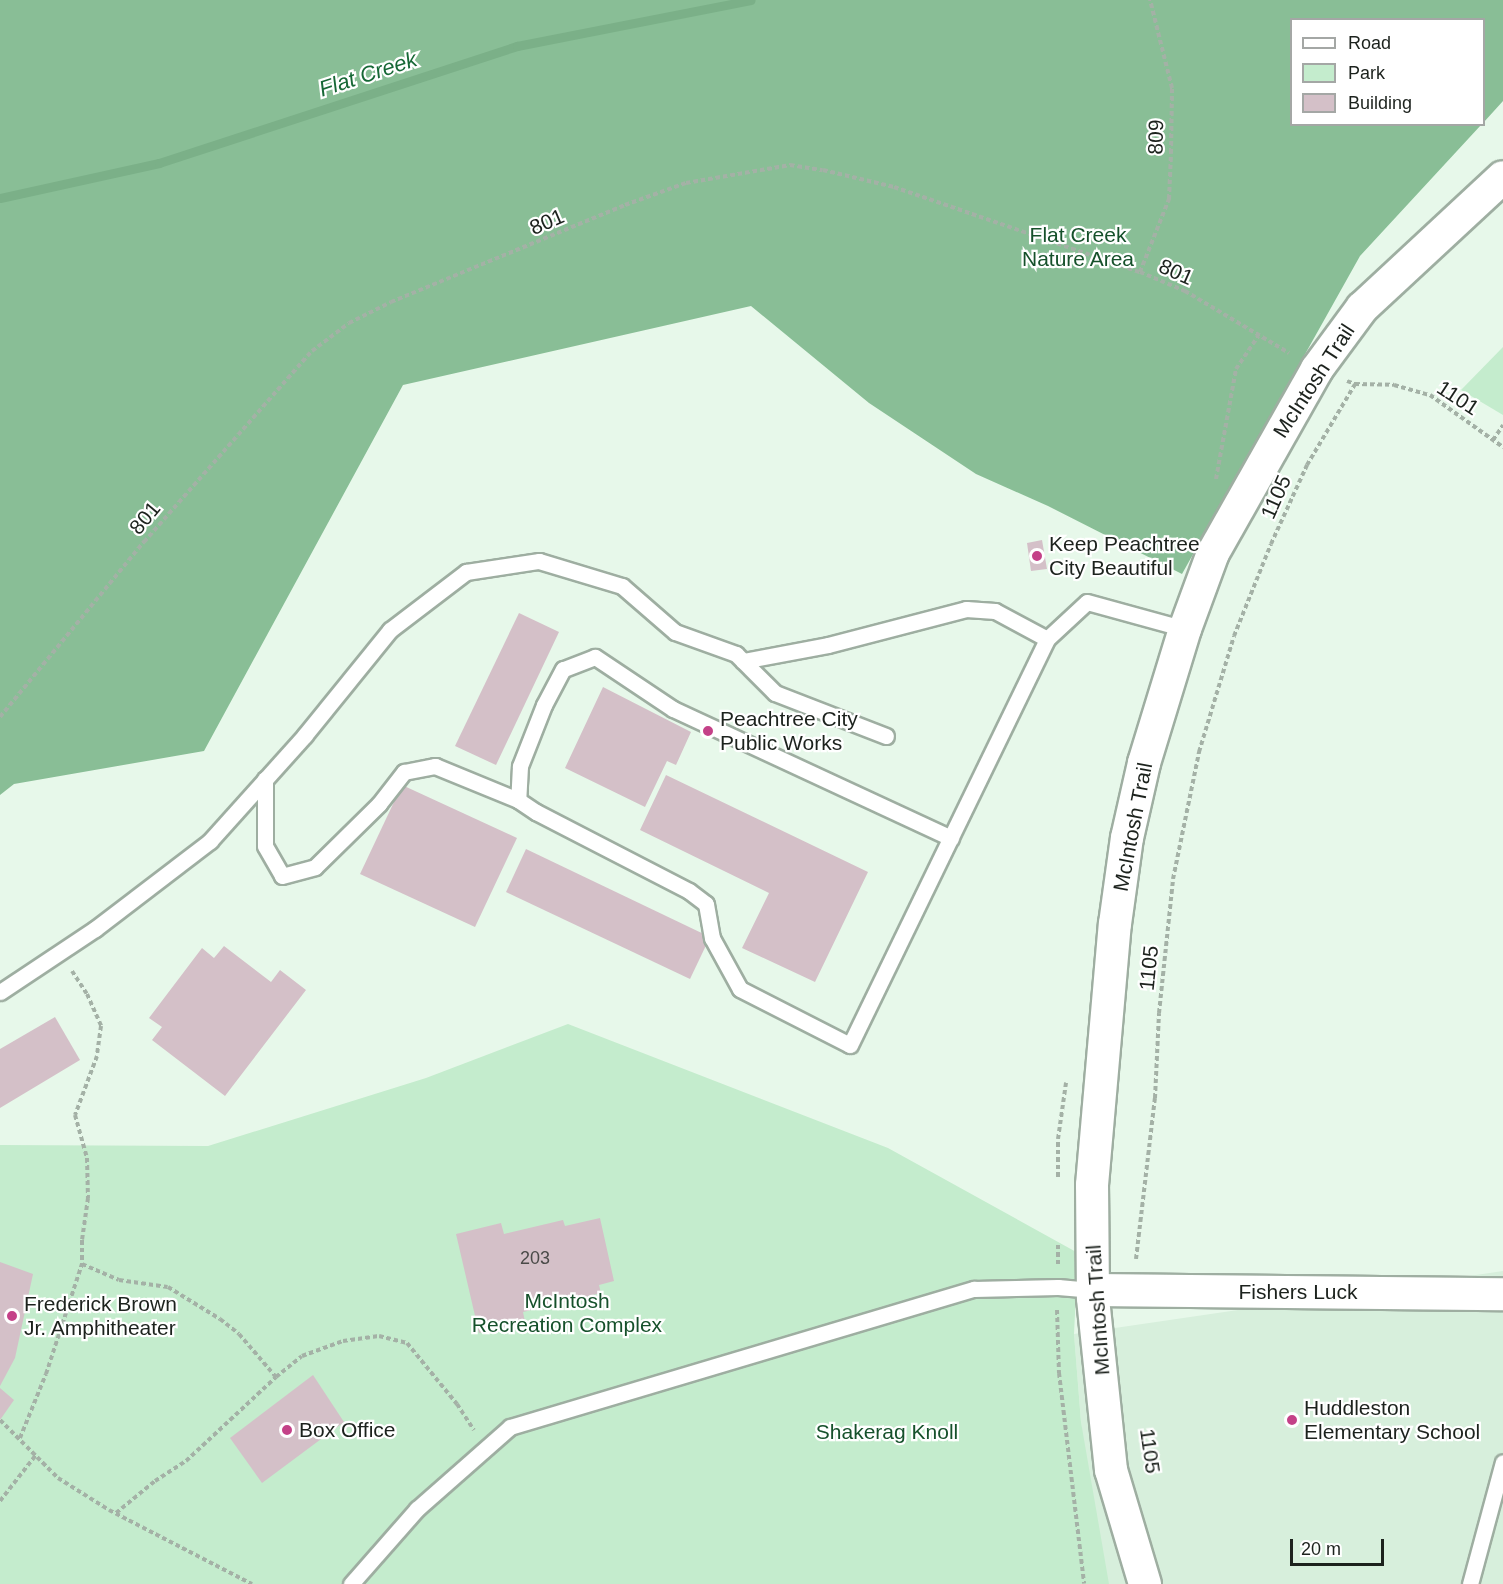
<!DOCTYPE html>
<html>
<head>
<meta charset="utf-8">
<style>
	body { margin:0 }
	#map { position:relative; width:1503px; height:1584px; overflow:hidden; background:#e7f8ea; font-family:Helvetica,sans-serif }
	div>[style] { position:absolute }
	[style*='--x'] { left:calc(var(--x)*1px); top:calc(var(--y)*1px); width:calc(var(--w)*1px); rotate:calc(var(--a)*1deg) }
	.built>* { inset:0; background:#d7efdc }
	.green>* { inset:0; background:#c4eccd }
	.forest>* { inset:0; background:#89be96 }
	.stream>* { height:9px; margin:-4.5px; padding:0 4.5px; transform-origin:4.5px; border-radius:4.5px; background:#7bb088 }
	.building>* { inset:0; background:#d4c0c8 }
	.path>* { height:4px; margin-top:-2px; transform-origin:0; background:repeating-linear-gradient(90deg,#a4b1a6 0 4.5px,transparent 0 7.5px) }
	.roads { filter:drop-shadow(2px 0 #9eaea1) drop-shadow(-2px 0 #9eaea1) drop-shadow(0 2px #9eaea1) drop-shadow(0 -2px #9eaea1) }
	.lane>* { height:15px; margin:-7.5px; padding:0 7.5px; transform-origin:7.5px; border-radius:7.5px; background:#fff }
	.street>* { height:32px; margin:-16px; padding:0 16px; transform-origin:16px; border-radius:16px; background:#fff }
	.dots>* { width:16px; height:16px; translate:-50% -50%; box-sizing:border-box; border:3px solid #fff; border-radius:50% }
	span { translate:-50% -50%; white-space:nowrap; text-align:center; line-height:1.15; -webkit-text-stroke:4.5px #fff; paint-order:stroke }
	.number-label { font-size:18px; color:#4a4a48 }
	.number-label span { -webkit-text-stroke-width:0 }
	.street-label { font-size:21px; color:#1c221d }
	.park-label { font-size:21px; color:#16512b }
	.poi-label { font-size:21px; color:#1c221d }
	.left { translate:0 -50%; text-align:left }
	.water-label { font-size:22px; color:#176836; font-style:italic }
	.legend { position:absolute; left:1290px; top:18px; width:195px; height:108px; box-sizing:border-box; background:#fff; border:2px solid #a4a7a5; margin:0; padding:8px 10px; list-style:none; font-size:18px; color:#1c221d }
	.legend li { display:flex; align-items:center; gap:12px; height:30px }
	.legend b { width:30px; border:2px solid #a4a7a5 }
	.scale { position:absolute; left:1290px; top:1539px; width:94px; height:27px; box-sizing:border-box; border:3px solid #1c221d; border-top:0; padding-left:8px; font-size:18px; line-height:21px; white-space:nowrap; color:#1c221d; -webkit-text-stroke:4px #fff; paint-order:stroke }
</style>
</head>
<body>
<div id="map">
	<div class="built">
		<div style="clip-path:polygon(1503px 1271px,1503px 1584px,1094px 1584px,1074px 1334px)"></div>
	</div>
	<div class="green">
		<div style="clip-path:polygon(1503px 347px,1503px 415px,1461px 390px)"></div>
		<div style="clip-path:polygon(568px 1024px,888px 1148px,1078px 1253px,1074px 1334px,1081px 1422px,1109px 1584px,0 1584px,0 1145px,208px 1146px,426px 1078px)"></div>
	</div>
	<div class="forest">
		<div style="clip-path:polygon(0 0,1503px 0,1503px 101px,1484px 122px,1484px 20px,1292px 20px,1292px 124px,1481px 125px,1360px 256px,1182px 574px,1048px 506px,976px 474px,869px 403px,751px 306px,403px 385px,204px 751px,14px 784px,0 795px)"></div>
	</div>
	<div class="stream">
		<div style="--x:0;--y:198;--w:163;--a:-12.4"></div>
		<div style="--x:159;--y:163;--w:377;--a:-18.1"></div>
		<div style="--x:517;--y:46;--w:238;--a:-11.1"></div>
	</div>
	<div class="building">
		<div style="clip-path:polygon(1042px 540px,1047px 569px,1031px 571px,1027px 543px)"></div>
		<div style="clip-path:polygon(519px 613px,559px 632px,496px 765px,455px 746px)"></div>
		<div style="clip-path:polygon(603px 687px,691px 732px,676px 765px,667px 761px,645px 807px,565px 768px)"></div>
		<div style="clip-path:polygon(666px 775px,868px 872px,815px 982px,742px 948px,769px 893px,640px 830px)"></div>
		<div style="clip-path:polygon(402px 785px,517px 838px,475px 927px,360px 874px)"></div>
		<div style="clip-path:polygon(526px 849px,710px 937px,690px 979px,506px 892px)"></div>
		<div style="clip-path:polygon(224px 946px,271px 982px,280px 970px,306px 990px,225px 1096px,152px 1040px,162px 1027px,149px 1018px,202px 948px,214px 958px)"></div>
		<div style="clip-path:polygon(55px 1017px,80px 1060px,0 1108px,0 1049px)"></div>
		<div style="clip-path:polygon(600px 1218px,614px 1281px,599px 1285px,601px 1293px,523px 1312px,525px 1322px,479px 1333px,456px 1234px,501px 1223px,504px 1234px,563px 1220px,565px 1226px)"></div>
		<div style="clip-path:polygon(0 1262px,33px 1274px,15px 1358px,0 1386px)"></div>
		<div style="clip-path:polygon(313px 1375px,344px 1422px,262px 1483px,230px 1438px)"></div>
		<div style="clip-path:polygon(0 1388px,14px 1400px,0 1420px)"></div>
	</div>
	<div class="path">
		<div style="--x:1140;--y:272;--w:79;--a:-68.3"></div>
		<div style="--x:1169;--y:199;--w:46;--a:-87.5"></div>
		<div style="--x:1171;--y:153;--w:65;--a:-89.1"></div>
		<div style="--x:1172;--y:88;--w:91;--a:-104"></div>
		<div style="--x:1347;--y:381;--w:9;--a:21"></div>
		<div style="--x:1355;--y:384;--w:39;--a:1"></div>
		<div style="--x:1394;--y:385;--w:37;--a:16"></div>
		<div style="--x:1430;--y:395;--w:90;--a:35.5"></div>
		<div style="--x:1493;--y:440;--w:18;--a:-56"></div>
		<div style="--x:1216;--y:479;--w:112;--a:-79.7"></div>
		<div style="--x:1236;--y:369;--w:40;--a:-56"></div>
		<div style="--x:0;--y:717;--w:227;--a:-50.6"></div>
		<div style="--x:144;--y:542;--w:254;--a:-48.7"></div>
		<div style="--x:312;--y:351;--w:46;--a:-37.1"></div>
		<div style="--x:349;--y:323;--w:47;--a:-26.6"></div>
		<div style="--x:391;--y:302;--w:253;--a:-22.5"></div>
		<div style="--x:625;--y:205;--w:65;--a:-19.8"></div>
		<div style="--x:686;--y:183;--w:106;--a:-9.8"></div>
		<div style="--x:790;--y:165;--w:33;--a:9"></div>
		<div style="--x:823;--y:170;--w:73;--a:13.5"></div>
		<div style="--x:894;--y:187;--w:260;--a:19.1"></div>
		<div style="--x:1140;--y:272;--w:49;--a:22.9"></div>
		<div style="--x:1185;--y:291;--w:121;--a:30.8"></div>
		<div style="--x:72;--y:971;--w:27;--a:57"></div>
		<div style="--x:87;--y:994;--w:35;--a:66"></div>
		<div style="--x:101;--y:1026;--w:30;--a:98"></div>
		<div style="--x:97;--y:1056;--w:63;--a:110.4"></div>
		<div style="--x:75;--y:1115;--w:45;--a:74.4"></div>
		<div style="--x:87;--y:1158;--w:40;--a:88.6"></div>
		<div style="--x:88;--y:1198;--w:42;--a:98.1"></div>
		<div style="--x:82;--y:1240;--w:24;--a:90"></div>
		<div style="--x:82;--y:1264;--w:40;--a:23.4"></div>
		<div style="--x:119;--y:1280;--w:49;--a:8.1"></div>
		<div style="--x:168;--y:1287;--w:61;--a:31.6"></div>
		<div style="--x:220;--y:1319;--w:24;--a:38"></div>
		<div style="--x:239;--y:1334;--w:57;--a:49.3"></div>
		<div style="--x:1058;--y:1177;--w:38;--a:-90"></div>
		<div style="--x:1058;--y:1139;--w:57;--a:-81.9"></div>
		<div style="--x:1136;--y:1259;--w:162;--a:-83.3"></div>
		<div style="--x:1155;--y:1098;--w:85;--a:-87.3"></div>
		<div style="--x:1159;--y:1013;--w:135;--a:-84"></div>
		<div style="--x:1173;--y:879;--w:130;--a:-78.4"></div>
		<div style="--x:1199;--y:752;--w:121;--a:-73.2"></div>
		<div style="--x:1234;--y:636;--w:99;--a:-68.1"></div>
		<div style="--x:1271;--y:544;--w:87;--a:-65.5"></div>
		<div style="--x:1307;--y:465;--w:94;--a:-59.3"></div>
		<div style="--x:1058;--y:1264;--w:20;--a:-90"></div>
		<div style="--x:1057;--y:1310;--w:63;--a:88.2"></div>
		<div style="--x:1059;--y:1373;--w:212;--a:83.2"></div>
		<div style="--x:0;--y:1420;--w:82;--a:45"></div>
		<div style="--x:58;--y:1478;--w:60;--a:32.1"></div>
		<div style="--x:109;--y:1510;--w:161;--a:27.4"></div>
		<div style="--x:20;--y:1438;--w:69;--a:-67.9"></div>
		<div style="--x:46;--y:1374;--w:116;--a:-71.9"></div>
		<div style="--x:0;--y:1501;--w:58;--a:-52"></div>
		<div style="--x:116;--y:1513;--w:50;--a:-39.4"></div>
		<div style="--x:155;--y:1481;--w:37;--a:-33"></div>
		<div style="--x:186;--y:1461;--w:123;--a:-43"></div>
		<div style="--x:276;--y:1377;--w:33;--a:-39"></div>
		<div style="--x:302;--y:1356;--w:44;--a:-20.1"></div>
		<div style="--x:343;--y:1341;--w:36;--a:-8"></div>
		<div style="--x:379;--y:1336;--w:29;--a:14"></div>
		<div style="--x:407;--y:1343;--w:79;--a:50.7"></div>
		<div style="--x:457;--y:1404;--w:31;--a:57"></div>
	</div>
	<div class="roads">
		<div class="lane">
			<div style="--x:743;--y:661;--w:86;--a:-10.7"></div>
			<div style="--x:828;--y:645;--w:143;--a:-14.6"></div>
			<div style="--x:966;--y:609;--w:29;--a:4"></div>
			<div style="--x:995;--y:611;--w:59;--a:28.3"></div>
			<div style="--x:265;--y:779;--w:67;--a:90"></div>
			<div style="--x:265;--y:846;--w:34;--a:60"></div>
			<div style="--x:282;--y:876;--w:34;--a:-15"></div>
			<div style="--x:315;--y:867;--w:90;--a:-44.5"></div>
			<div style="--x:379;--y:804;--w:41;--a:-52"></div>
			<div style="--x:404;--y:772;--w:32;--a:-11"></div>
			<div style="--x:435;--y:766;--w:90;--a:22.3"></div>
			<div style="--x:951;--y:838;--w:306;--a:-155.1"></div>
			<div style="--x:673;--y:709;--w:94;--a:-146.3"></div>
			<div style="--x:595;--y:657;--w:34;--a:159"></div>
			<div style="--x:563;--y:669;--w:41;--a:117.8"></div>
			<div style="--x:544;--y:705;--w:66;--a:111.5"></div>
			<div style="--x:520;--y:766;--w:34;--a:93"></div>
			<div style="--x:518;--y:800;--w:22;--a:34"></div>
			<div style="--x:536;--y:812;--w:172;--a:27.3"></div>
			<div style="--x:689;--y:891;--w:21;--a:37"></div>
			<div style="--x:706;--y:904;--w:35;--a:80"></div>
			<div style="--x:712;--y:938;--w:58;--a:61.2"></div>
			<div style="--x:740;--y:989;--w:123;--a:27"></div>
			<div style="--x:850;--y:1045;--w:451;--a:-64.1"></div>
			<div style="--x:1047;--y:639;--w:54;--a:-42.8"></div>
			<div style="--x:1087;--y:602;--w:102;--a:15.4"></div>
			<div style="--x:0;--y:992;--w:114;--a:-33.6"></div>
			<div style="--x:95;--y:929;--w:145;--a:-37.4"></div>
			<div style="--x:210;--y:841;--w:142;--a:-48.1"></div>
			<div style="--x:305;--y:735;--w:135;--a:-51"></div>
			<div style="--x:390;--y:630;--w:96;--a:-37.3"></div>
			<div style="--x:466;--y:572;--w:74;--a:-8.6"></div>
			<div style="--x:539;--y:561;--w:87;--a:16.8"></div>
			<div style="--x:622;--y:586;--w:70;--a:41"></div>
			<div style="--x:675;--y:632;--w:65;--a:19.8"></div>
			<div style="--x:736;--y:654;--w:55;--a:45"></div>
			<div style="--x:775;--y:693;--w:119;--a:21.2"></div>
			<div style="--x:351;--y:1584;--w:100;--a:-48.7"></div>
			<div style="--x:417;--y:1509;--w:124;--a:-41.4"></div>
			<div style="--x:510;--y:1427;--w:484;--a:-16.6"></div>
			<div style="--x:974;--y:1289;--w:84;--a:-1.4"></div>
			<div style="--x:1058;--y:1287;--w:36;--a:5"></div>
			<div style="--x:1470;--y:1584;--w:126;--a:-74.9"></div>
		</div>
		<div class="street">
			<div style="--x:1094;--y:1290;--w:409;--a:0.6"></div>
			<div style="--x:1145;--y:1584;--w:119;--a:-106.6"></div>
			<div style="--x:1111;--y:1470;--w:173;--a:-96"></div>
			<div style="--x:1093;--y:1298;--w:113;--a:-90.5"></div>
			<div style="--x:1092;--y:1185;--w:262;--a:-85"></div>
			<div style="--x:1115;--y:924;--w:87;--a:-82.1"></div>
			<div style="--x:1127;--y:838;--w:77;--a:-77.2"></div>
			<div style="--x:1144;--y:763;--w:140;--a:-73"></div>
			<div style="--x:1185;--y:629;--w:81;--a:-69.8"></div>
			<div style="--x:1213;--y:553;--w:211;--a:-60.5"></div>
			<div style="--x:1317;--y:369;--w:76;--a:-53.6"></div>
			<div style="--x:1362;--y:308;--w:192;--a:-42.9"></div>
		</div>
	</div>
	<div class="dots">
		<div style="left:1037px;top:556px;background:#c44188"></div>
		<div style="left:708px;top:731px;background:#c44188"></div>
		<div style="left:12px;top:1316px;background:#c44188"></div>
		<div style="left:1292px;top:1420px;background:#c44188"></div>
		<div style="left:287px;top:1430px;background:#c44188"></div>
	</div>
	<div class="number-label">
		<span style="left:535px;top:1258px">203</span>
	</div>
	<div class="street-label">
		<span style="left:1156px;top:137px;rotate:-89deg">809</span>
		<span style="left:547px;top:222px;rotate:-23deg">801</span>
		<span style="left:1176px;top:272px;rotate:24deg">801</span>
		<span style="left:1314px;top:381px;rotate:-57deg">McIntosh Trail</span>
		<span style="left:1458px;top:398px;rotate:33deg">1101</span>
		<span style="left:1276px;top:497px;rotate:-66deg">1105</span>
		<span style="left:145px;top:518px;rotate:-50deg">801</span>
		<span style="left:1133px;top:827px;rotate:-79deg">McIntosh Trail</span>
		<span style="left:1149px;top:968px;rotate:-84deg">1105</span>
		<span style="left:1298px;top:1292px">Fishers Luck</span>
		<span style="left:1098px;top:1310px;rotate:-94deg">McIntosh Trail</span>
		<span style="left:1150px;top:1451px;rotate:82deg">1105</span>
	</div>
	<div class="park-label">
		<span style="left:1078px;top:247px">Flat Creek<br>Nature Area</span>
		<span style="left:567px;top:1313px">McIntosh<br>Recreation Complex</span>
		<span style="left:887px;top:1432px">Shakerag Knoll</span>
	</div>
	<div class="poi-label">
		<span class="left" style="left:1049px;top:556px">Keep Peachtree<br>City Beautiful</span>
		<span class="left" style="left:720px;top:731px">Peachtree City<br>Public Works</span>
		<span class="left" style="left:24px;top:1316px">Frederick Brown<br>Jr. Amphitheater</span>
		<span class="left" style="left:1304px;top:1420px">Huddleston<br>Elementary School</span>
		<span class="left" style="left:299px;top:1430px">Box Office</span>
	</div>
	<div class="water-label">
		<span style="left:368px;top:74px;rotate:-18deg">Flat Creek</span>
	</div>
	<ul class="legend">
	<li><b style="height:8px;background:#fff"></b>Road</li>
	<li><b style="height:16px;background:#c4eccd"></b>Park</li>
	<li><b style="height:16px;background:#d4c0c8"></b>Building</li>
	</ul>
	<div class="scale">20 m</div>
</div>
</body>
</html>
